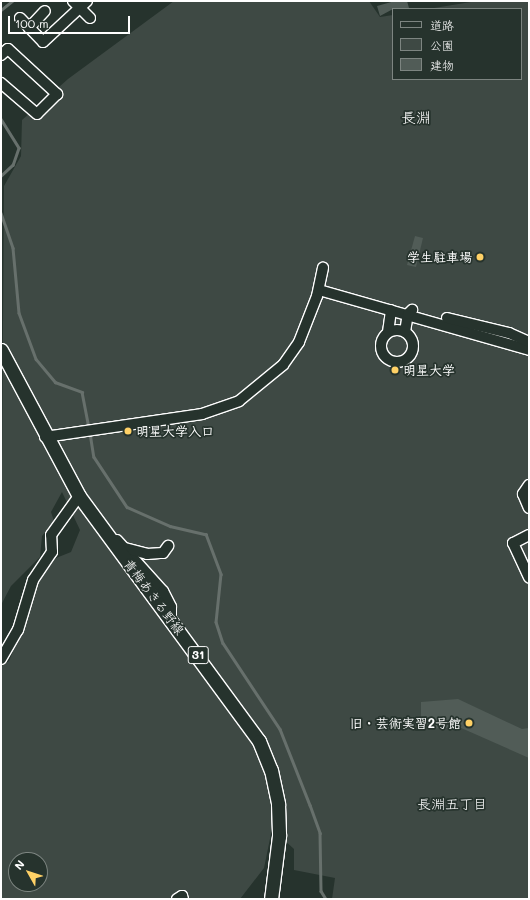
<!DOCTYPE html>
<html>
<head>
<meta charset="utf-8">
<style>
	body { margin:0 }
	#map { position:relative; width:530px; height:900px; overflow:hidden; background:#26332d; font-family:Mali,"Klee One",sans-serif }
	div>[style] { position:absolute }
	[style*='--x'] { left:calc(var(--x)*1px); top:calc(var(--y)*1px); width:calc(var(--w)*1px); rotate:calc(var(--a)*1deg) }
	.green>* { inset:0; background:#3e4944 }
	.stream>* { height:2.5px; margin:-1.25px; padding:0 1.25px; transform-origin:1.25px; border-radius:1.25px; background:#67706c }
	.building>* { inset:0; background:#515c57 }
	.roads { filter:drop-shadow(1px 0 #fff) drop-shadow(-1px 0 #fff) drop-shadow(0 1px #fff) drop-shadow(0 -1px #fff) }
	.minor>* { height:10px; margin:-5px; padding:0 5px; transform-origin:5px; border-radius:5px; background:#26332d }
	.minor>.ring { margin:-5px; padding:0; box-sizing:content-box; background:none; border:10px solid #26332d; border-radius:50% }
	.major>* { height:13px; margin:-6.5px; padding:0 6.5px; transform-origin:6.5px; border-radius:6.5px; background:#26332d }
	.dots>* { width:11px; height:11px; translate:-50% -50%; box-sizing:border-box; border:2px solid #26332d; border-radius:50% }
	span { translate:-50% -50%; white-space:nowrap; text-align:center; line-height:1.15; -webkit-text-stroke:3.5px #26332d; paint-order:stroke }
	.shield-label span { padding:1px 3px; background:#26332d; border:1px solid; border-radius:3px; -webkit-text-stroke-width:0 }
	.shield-label { font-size:12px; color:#fff; font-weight:700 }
	.poi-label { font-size:13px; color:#fff; font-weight:700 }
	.right { translate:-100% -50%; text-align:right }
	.left { translate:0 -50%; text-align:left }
	.street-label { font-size:13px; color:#fff }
	.neighbourhood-label { font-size:14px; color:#fff }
	.quarter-label { font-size:15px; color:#fff }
	.frame { position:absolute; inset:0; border:2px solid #fff; pointer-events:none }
	.legend { position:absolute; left:392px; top:8px; width:130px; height:72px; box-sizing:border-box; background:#26332d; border:1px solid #7d8581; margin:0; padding:5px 7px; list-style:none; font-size:12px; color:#fff }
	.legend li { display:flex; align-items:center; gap:8px; height:20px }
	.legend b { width:20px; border:1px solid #7d8581 }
	.north { position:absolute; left:8px; top:852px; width:40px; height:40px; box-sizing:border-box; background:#26332d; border:1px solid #7d8581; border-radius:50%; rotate:309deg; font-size:11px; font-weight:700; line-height:16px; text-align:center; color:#fff }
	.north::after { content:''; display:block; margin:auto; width:14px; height:18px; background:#ffd166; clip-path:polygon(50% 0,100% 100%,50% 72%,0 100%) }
	.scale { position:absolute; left:8px; top:16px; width:122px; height:18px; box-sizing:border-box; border:2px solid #fff; border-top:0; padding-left:5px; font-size:12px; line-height:14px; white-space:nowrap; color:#fff; -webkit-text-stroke:3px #26332d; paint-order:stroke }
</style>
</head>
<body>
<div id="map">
	<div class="green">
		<div style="clip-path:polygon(evenodd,174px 1px,369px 1px,380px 17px,393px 15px,393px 79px,521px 79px,521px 9px,428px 9px,477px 1px,529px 1px,529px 899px,332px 899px,335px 878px,294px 870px,294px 849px,272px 829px,264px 868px,240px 899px,1px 899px,1px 666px,9px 661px,22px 629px,29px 592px,51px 560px,71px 552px,80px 530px,62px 492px,51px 512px,54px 521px,42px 536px,40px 557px,11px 586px,1px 605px,4px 186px,21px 156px,22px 120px,68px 79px,174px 1px,16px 860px,40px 860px,40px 884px,16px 884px,16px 860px)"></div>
	</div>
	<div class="stream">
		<div style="--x:1;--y:10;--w:14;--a:-39"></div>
		<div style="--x:1;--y:119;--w:34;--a:58"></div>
		<div style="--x:19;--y:148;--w:18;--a:109"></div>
		<div style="--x:13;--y:165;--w:16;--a:137"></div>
		<div style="--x:1;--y:213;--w:37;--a:71"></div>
		<div style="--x:13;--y:248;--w:65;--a:84.7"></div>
		<div style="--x:19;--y:313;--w:49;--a:69.7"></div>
		<div style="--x:36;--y:359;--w:30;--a:50"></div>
		<div style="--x:55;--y:382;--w:29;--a:20"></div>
		<div style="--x:82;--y:392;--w:37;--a:79"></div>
		<div style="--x:90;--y:433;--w:24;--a:81"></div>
		<div style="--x:94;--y:457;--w:60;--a:56.6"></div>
		<div style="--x:127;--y:507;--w:47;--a:23.8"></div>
		<div style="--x:170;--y:526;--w:37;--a:13"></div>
		<div style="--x:206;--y:534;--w:43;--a:69.4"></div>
		<div style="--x:221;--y:574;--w:48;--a:95.9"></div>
		<div style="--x:216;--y:622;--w:22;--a:72"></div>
		<div style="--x:223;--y:643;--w:103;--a:56.5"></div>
		<div style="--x:280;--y:729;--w:82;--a:68.5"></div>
		<div style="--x:310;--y:805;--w:30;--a:70"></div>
		<div style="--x:320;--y:833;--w:58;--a:89"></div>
		<div style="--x:321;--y:891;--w:9;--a:58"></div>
	</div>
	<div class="building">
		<div style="clip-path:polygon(395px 1px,407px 1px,409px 8px,393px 9px,380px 16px,377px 6px)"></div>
		<div style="clip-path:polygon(415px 236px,423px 238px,416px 267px,407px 265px)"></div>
		<div style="clip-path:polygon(458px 699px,522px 729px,529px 728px,529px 758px,459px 727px,428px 729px,427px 720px,421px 720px,421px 702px)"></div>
	</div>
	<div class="roads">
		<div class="minor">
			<div style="--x:73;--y:1;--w:24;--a:45"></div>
			<div style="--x:20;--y:18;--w:33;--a:46"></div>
			<div style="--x:43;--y:42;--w:60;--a:-43"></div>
			<div style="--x:29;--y:28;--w:23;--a:-47"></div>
			<div style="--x:1;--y:55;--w:9;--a:-41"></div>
			<div style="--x:8;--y:49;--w:67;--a:42.6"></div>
			<div style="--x:57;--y:94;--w:28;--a:135"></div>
			<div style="--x:37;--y:114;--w:48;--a:-139.3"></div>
			<div style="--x:319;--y:290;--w:218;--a:15.9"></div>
			<div style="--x:447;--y:318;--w:64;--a:13.6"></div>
			<div style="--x:509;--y:333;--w:22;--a:24"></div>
			<div class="ring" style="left:381px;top:330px;width:22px;height:22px"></div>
			<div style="--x:388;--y:332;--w:22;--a:-82"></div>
			<div style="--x:405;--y:332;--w:18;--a:-81"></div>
			<div style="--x:408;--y:314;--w:6;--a:-45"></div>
			<div style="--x:45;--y:437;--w:159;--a:-8.3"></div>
			<div style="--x:202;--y:414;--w:39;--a:-19"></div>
			<div style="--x:239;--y:401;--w:57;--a:-39.3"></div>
			<div style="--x:283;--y:365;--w:28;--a:-55"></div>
			<div style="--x:299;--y:342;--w:49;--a:-68.6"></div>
			<div style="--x:317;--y:296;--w:29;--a:-78"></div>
			<div style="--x:529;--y:485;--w:11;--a:124"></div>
			<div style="--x:523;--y:494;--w:15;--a:67"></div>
			<div style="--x:529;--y:535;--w:18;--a:153"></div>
			<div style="--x:513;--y:543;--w:38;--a:65"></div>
			<div style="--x:117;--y:540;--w:69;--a:48"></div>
			<div style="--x:163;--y:591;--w:18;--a:63"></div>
			<div style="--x:171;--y:607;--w:11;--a:90"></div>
			<div style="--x:125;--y:548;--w:23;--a:15"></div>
			<div style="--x:147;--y:554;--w:16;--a:-4"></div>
			<div style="--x:163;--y:553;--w:9;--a:-54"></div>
			<div style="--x:1;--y:659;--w:34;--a:-60"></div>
			<div style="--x:18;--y:630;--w:52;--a:-73.3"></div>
			<div style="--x:33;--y:580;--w:34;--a:-56"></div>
			<div style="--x:52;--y:552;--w:17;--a:-93"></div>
			<div style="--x:51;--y:535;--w:48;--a:-54.3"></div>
			<div style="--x:177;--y:899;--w:6;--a:-31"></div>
			<div style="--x:182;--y:896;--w:3;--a:72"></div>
		</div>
		<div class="major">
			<div style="--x:1;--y:350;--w:166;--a:61.9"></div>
			<div style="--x:79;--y:496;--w:304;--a:53.7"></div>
			<div style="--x:259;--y:741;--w:31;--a:68"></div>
			<div style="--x:271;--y:770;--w:35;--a:78"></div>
			<div style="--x:278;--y:804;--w:32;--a:88"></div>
			<div style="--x:279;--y:836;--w:64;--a:97.2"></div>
		</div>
	</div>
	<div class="dots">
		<div style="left:480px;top:257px;background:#ffd166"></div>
		<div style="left:395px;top:370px;background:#ffd166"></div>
		<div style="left:128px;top:431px;background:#ffd166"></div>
		<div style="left:469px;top:723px;background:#ffd166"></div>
	</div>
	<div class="shield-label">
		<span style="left:198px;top:655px">31</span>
	</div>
	<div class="poi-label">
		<span class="right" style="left:472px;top:257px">学生駐車場</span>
		<span class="left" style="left:403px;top:370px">明星大学</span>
		<span class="left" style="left:136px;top:431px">明星大学入口</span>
		<span class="right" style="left:461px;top:723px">旧・芸術実習2号館</span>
	</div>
	<div class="street-label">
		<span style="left:154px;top:597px;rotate:53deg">青梅あきる野線</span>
	</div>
	<div class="neighbourhood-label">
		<span style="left:452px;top:804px">長淵五丁目</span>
	</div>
	<div class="quarter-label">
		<span style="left:416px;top:118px">長淵</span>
	</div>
	<div class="frame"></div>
	<ul class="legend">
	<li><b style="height:5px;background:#26332d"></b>道路</li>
	<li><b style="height:11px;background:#3e4944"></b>公園</li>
	<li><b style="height:11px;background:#515c57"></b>建物</li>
	</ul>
	<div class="north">N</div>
	<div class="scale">100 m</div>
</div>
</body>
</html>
